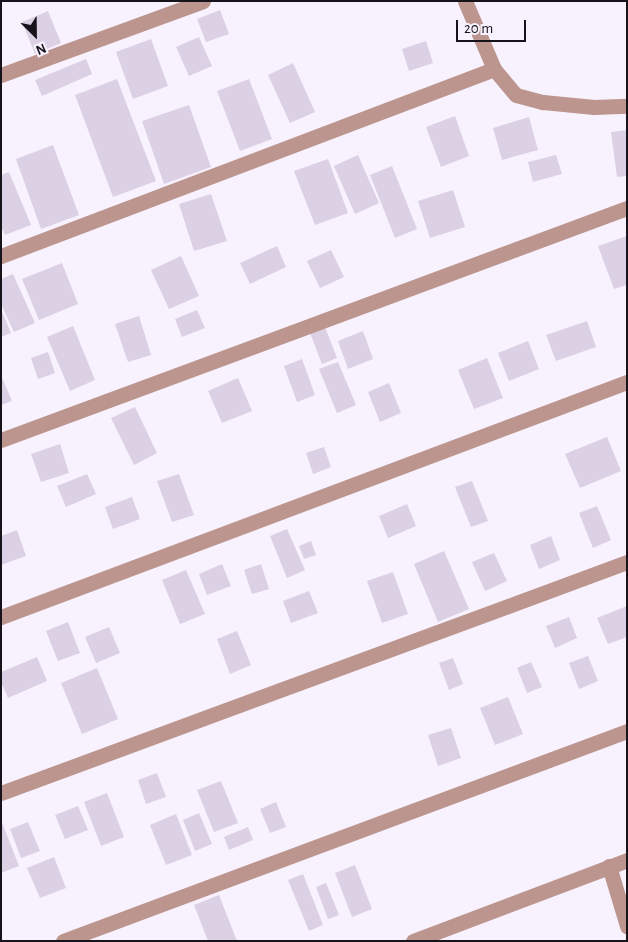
<!DOCTYPE html>
<html>
<head>
<meta charset="utf-8">
<style>
	body { margin:0 }
	#map { position:relative; width:628px; height:942px; overflow:hidden; background:#f8f2fe; font-family:"Alegreya Sans",sans-serif }
	div>[style] { position:absolute }
	[style*='--x'] { left:calc(var(--x)*1px); top:calc(var(--y)*1px); width:calc(var(--w)*1px); rotate:calc(var(--a)*1deg) }
	.building>* { inset:0; background:#dbd0e4 }
	.minor>* { height:15px; margin:-7.5px; padding:0 7.5px; transform-origin:7.5px; border-radius:7.5px; background:#bb958e }
	span { translate:-50% -50%; white-space:nowrap; text-align:center; line-height:1.15; -webkit-text-stroke:4px #f8f2fe; paint-order:stroke }
	.frame { position:absolute; inset:0; border:2px solid #17131a; pointer-events:none }
	.north { position:absolute; left:10px; top:10px; width:50px; height:50px; -webkit-text-stroke:4px #f8f2fe; paint-order:stroke; rotate:157deg; font-size:14px; font-weight:700; line-height:20px; text-align:center; color:#17131a }
	.north::after { content:''; display:block; margin:auto; width:18px; height:22px; background:#17131a; clip-path:polygon(50% 0,100% 100%,50% 72%,0 100%) }
	.scale { position:absolute; left:456px; top:20px; width:70px; height:22px; box-sizing:border-box; border:2px solid #17131a; border-top:0; padding-left:6px; font-size:15px; line-height:18px; white-space:nowrap; color:#17131a; -webkit-text-stroke:4px #f8f2fe; paint-order:stroke }
</style>
</head>
<body>
<div id="map">
	<div class="building">
		<div style="clip-path:polygon(220px 10px,229px 34px,206px 42px,197px 19px)"></div>
		<div style="clip-path:polygon(48px 11px,61px 43px,35px 54px,22px 22px)"></div>
		<div style="clip-path:polygon(199px 37px,212px 66px,189px 76px,176px 47px)"></div>
		<div style="clip-path:polygon(151px 39px,168px 86px,133px 99px,116px 52px)"></div>
		<div style="clip-path:polygon(426px 41px,433px 63px,409px 71px,402px 49px)"></div>
		<div style="clip-path:polygon(86px 59px,92px 74px,42px 96px,35px 80px)"></div>
		<div style="clip-path:polygon(293px 63px,315px 112px,290px 123px,268px 75px)"></div>
		<div style="clip-path:polygon(117px 79px,156px 181px,113px 197px,75px 95px)"></div>
		<div style="clip-path:polygon(249px 79px,272px 139px,240px 151px,217px 91px)"></div>
		<div style="clip-path:polygon(189px 105px,211px 167px,164px 184px,142px 121px)"></div>
		<div style="clip-path:polygon(455px 116px,469px 156px,441px 167px,426px 127px)"></div>
		<div style="clip-path:polygon(529px 117px,538px 150px,502px 160px,493px 128px)"></div>
		<div style="clip-path:polygon(627px 130px,627px 176px,617px 177px,611px 132px)"></div>
		<div style="clip-path:polygon(53px 145px,79px 215px,41px 229px,16px 159px)"></div>
		<div style="clip-path:polygon(358px 155px,379px 203px,355px 214px,334px 166px)"></div>
		<div style="clip-path:polygon(556px 155px,562px 174px,533px 182px,528px 162px)"></div>
		<div style="clip-path:polygon(328px 159px,348px 213px,315px 225px,294px 171px)"></div>
		<div style="clip-path:polygon(392px 166px,417px 229px,395px 238px,370px 175px)"></div>
		<div style="clip-path:polygon(9px 172px,31px 225px,5px 235px,1px 226px,1px 175px)"></div>
		<div style="clip-path:polygon(453px 190px,465px 227px,430px 238px,418px 201px)"></div>
		<div style="clip-path:polygon(211px 194px,227px 241px,194px 251px,179px 204px)"></div>
		<div style="clip-path:polygon(627px 236px,627px 285px,614px 289px,598px 246px)"></div>
		<div style="clip-path:polygon(277px 246px,286px 267px,250px 284px,240px 263px)"></div>
		<div style="clip-path:polygon(331px 250px,344px 277px,320px 288px,307px 261px)"></div>
		<div style="clip-path:polygon(181px 256px,199px 296px,169px 309px,151px 270px)"></div>
		<div style="clip-path:polygon(62px 263px,78px 304px,39px 320px,22px 279px)"></div>
		<div style="clip-path:polygon(13px 274px,35px 323px,14px 332px,1px 304px,1px 279px)"></div>
		<div style="clip-path:polygon(1px 309px,11px 333px,1px 337px)"></div>
		<div style="clip-path:polygon(197px 310px,205px 328px,182px 337px,175px 319px)"></div>
		<div style="clip-path:polygon(139px 316px,151px 355px,128px 362px,115px 324px)"></div>
		<div style="clip-path:polygon(587px 321px,596px 347px,556px 361px,546px 335px)"></div>
		<div style="clip-path:polygon(73px 326px,95px 380px,70px 391px,47px 337px)"></div>
		<div style="clip-path:polygon(325px 327px,337px 358px,322px 364px,310px 333px)"></div>
		<div style="clip-path:polygon(363px 331px,373px 359px,348px 369px,338px 341px)"></div>
		<div style="clip-path:polygon(528px 341px,539px 369px,509px 381px,498px 353px)"></div>
		<div style="clip-path:polygon(48px 352px,55px 373px,38px 379px,31px 358px)"></div>
		<div style="clip-path:polygon(487px 358px,503px 398px,474px 409px,458px 370px)"></div>
		<div style="clip-path:polygon(302px 359px,315px 395px,297px 402px,284px 366px)"></div>
		<div style="clip-path:polygon(338px 362px,356px 405px,337px 413px,319px 369px)"></div>
		<div style="clip-path:polygon(1px 375px,12px 401px,1px 405px)"></div>
		<div style="clip-path:polygon(238px 378px,252px 411px,222px 423px,208px 391px)"></div>
		<div style="clip-path:polygon(389px 383px,401px 413px,380px 422px,368px 392px)"></div>
		<div style="clip-path:polygon(135px 407px,157px 453px,134px 465px,111px 418px)"></div>
		<div style="clip-path:polygon(607px 437px,621px 471px,580px 488px,565px 454px)"></div>
		<div style="clip-path:polygon(60px 444px,69px 473px,41px 482px,31px 454px)"></div>
		<div style="clip-path:polygon(324px 447px,331px 467px,313px 474px,306px 453px)"></div>
		<div style="clip-path:polygon(87px 474px,96px 494px,66px 507px,57px 486px)"></div>
		<div style="clip-path:polygon(179px 474px,194px 515px,172px 522px,157px 481px)"></div>
		<div style="clip-path:polygon(472px 481px,488px 521px,471px 527px,455px 487px)"></div>
		<div style="clip-path:polygon(132px 497px,140px 519px,113px 529px,105px 507px)"></div>
		<div style="clip-path:polygon(407px 504px,416px 526px,388px 538px,379px 516px)"></div>
		<div style="clip-path:polygon(597px 506px,611px 540px,593px 548px,579px 513px)"></div>
		<div style="clip-path:polygon(287px 529px,305px 570px,287px 578px,270px 536px)"></div>
		<div style="clip-path:polygon(17px 530px,26px 556px,1px 565px,1px 536px)"></div>
		<div style="clip-path:polygon(551px 536px,560px 560px,539px 569px,530px 545px)"></div>
		<div style="clip-path:polygon(311px 541px,316px 555px,304px 559px,299px 546px)"></div>
		<div style="clip-path:polygon(444px 551px,469px 609px,438px 622px,414px 564px)"></div>
		<div style="clip-path:polygon(494px 553px,507px 581px,485px 591px,472px 562px)"></div>
		<div style="clip-path:polygon(222px 564px,231px 586px,207px 595px,199px 574px)"></div>
		<div style="clip-path:polygon(261px 564px,269px 589px,252px 594px,244px 570px)"></div>
		<div style="clip-path:polygon(186px 570px,205px 614px,180px 624px,162px 580px)"></div>
		<div style="clip-path:polygon(393px 572px,408px 614px,382px 623px,367px 581px)"></div>
		<div style="clip-path:polygon(309px 591px,318px 613px,291px 623px,283px 601px)"></div>
		<div style="clip-path:polygon(627px 606px,627px 637px,608px 644px,597px 618px)"></div>
		<div style="clip-path:polygon(569px 617px,577px 638px,555px 648px,546px 626px)"></div>
		<div style="clip-path:polygon(68px 622px,80px 653px,58px 661px,46px 631px)"></div>
		<div style="clip-path:polygon(109px 627px,120px 653px,96px 663px,85px 637px)"></div>
		<div style="clip-path:polygon(237px 631px,251px 665px,230px 674px,217px 639px)"></div>
		<div style="clip-path:polygon(588px 656px,598px 681px,579px 689px,569px 663px)"></div>
		<div style="clip-path:polygon(37px 657px,47px 681px,8px 698px,1px 682px,1px 672px)"></div>
		<div style="clip-path:polygon(453px 658px,463px 684px,449px 690px,439px 663px)"></div>
		<div style="clip-path:polygon(531px 662px,542px 687px,527px 693px,517px 668px)"></div>
		<div style="clip-path:polygon(97px 668px,118px 719px,82px 734px,61px 683px)"></div>
		<div style="clip-path:polygon(508px 697px,523px 734px,495px 745px,480px 708px)"></div>
		<div style="clip-path:polygon(451px 728px,461px 758px,438px 766px,428px 735px)"></div>
		<div style="clip-path:polygon(157px 773px,166px 797px,146px 804px,138px 780px)"></div>
		<div style="clip-path:polygon(221px 781px,238px 823px,214px 832px,197px 790px)"></div>
		<div style="clip-path:polygon(107px 793px,124px 837px,101px 846px,84px 802px)"></div>
		<div style="clip-path:polygon(276px 802px,286px 827px,270px 833px,260px 809px)"></div>
		<div style="clip-path:polygon(78px 806px,88px 830px,65px 839px,55px 815px)"></div>
		<div style="clip-path:polygon(199px 813px,212px 844px,195px 851px,183px 820px)"></div>
		<div style="clip-path:polygon(176px 814px,192px 855px,166px 865px,150px 825px)"></div>
		<div style="clip-path:polygon(1px 820px,19px 866px,1px 873px)"></div>
		<div style="clip-path:polygon(28px 822px,40px 851px,21px 858px,10px 829px)"></div>
		<div style="clip-path:polygon(248px 827px,253px 840px,229px 850px,224px 837px)"></div>
		<div style="clip-path:polygon(54px 857px,66px 888px,40px 898px,27px 868px)"></div>
		<div style="clip-path:polygon(355px 865px,372px 909px,352px 917px,335px 873px)"></div>
		<div style="clip-path:polygon(303px 874px,323px 925px,309px 931px,288px 880px)"></div>
		<div style="clip-path:polygon(326px 883px,339px 915px,328px 919px,316px 887px)"></div>
		<div style="clip-path:polygon(219px 895px,237px 941px,208px 941px,194px 905px)"></div>
	</div>
	<div class="minor">
		<div style="--x:465;--y:1;--w:74;--a:66.9"></div>
		<div style="--x:494;--y:69;--w:34;--a:50"></div>
		<div style="--x:516;--y:95;--w:28;--a:15"></div>
		<div style="--x:543;--y:102;--w:51;--a:5.6"></div>
		<div style="--x:594;--y:107;--w:33;--a:-2"></div>
		<div style="--x:1;--y:75;--w:215;--a:-20.1"></div>
		<div style="--x:1;--y:256;--w:527;--a:-20.77"></div>
		<div style="--x:1;--y:440;--w:668;--a:-20.34"></div>
		<div style="--x:1;--y:617;--w:669;--a:-20.58"></div>
		<div style="--x:1;--y:793;--w:667;--a:-20.25"></div>
		<div style="--x:609;--y:866;--w:63;--a:73.3"></div>
		<div style="--x:63;--y:941;--w:602;--a:-20.42"></div>
		<div style="--x:413;--y:941;--w:229;--a:-20.7"></div>
	</div>
	<div class="frame"></div>
	<div class="north">N</div>
	<div class="scale">20 m</div>
</div>
</body>
</html>
